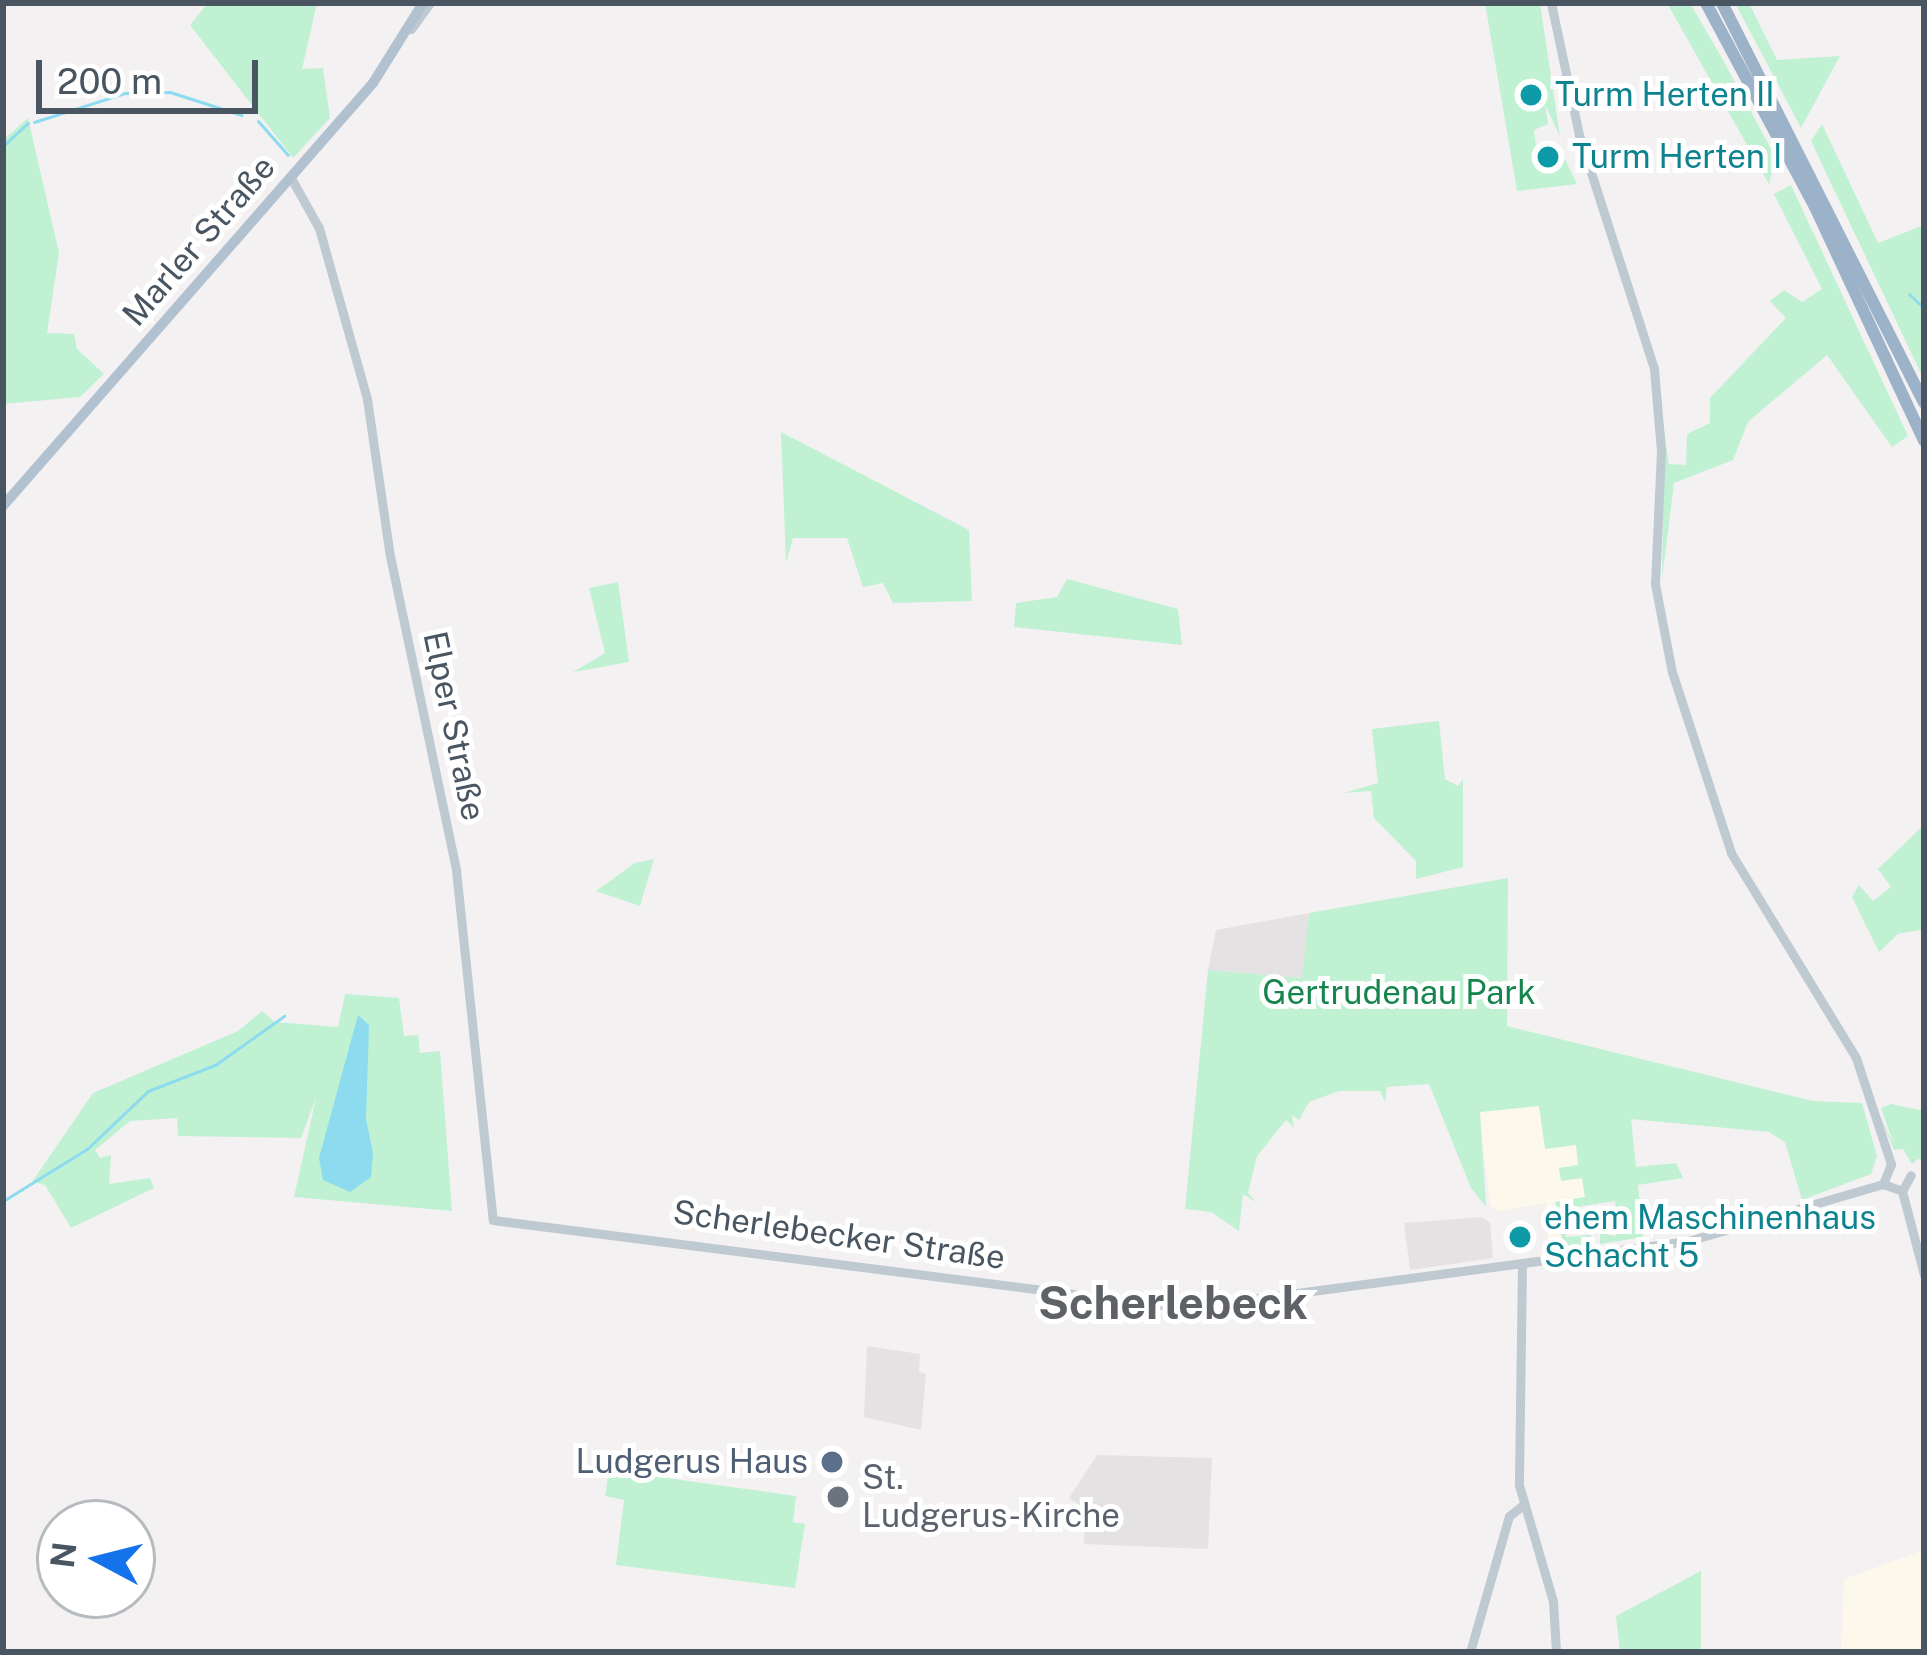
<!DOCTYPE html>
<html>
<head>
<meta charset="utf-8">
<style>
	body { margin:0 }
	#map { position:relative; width:1927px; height:1655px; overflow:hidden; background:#f4f1f2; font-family:"Public Sans",sans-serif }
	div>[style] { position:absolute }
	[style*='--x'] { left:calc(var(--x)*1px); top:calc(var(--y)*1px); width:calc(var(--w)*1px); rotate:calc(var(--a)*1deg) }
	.commercial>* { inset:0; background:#fdf8ec }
	.education>* { inset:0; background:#e5e2e3 }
	.green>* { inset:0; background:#c0f1d3 }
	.water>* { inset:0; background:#8cdbef }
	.stream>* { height:3px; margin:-1.5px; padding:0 1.5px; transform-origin:1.5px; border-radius:1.5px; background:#8cdbef }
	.tertiary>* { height:9px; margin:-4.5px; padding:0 4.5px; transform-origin:4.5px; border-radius:4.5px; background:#bfc9d1 }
	.primary>* { height:10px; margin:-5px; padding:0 5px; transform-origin:5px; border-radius:5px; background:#b1c1d0 }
	.trunk>* { height:12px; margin:-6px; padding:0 6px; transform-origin:6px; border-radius:6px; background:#9cb2c8 }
	.dots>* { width:33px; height:33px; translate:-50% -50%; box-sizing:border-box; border:6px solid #fff; border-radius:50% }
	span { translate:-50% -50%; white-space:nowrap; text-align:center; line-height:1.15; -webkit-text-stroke:10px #fff; paint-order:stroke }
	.culture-label { font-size:33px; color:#0d838f }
	.left { translate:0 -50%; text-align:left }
	.street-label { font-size:33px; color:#495560 }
	.park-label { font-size:33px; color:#15854d }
	.service-label { font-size:33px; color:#4e5e75 }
	.right { translate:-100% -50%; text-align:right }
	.worship-label { font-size:33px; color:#5b616d }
	.district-label { font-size:45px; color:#5e6267; font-weight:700 }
	.frame { position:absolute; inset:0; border:6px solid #495560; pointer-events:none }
	.north { position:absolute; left:36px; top:1499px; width:120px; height:120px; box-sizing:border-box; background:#fff; border:3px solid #b6bbbf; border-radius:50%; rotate:277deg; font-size:33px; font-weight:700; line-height:48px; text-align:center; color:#495560 }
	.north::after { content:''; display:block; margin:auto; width:42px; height:54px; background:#1472eb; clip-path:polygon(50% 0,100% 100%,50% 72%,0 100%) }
	.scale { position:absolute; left:36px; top:60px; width:222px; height:54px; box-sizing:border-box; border:6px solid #495560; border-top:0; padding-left:15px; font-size:36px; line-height:42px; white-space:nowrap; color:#495560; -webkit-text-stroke:9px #fff; paint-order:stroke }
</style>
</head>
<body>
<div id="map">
	<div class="commercial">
		<div style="clip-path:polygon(1540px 1106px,1576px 1145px,1579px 1165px,1562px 1180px,1583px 1178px,1585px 1198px,1555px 1203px,1566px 1250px,1549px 1252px,1546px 1203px,1501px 1211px,1490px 1206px,1479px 1112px)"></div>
		<div style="clip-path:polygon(1924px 1550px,1924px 1652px,1841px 1652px,1844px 1579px)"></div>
	</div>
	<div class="education">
		<div style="clip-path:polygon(1309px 913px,1303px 978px,1208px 970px,1216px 930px)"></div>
		<div style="clip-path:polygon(1482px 1217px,1490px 1223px,1493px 1258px,1410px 1270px,1404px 1223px)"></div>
		<div style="clip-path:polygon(867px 1346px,920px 1354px,919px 1372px,926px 1374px,921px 1430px,864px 1417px)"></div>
		<div style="clip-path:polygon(1097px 1455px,1212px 1458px,1208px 1549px,1084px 1544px,1085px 1523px,1075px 1516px,1080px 1505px,1069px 1498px)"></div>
	</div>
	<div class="green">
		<div style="clip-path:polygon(208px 3px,317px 3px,302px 69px,323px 68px,330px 118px,293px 158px,190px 25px)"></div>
		<div style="clip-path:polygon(1485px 3px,1540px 3px,1560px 137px,1545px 104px,1548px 124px,1534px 130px,1536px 147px,1558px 145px,1577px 184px,1517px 191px)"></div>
		<div style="clip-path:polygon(1667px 3px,1690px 3px,1723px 60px,1776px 158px,1769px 184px)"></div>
		<div style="clip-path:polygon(1735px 3px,1749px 3px,1777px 60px,1840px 56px,1801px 128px)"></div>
		<div style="clip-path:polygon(28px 118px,59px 253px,47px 333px,74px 334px,77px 349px,104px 374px,80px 397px,3px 404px,3px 140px)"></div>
		<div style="clip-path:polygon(1822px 124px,1878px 243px,1924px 225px,1924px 380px,1811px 141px)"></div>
		<div style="clip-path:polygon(1791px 185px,1908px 436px,1892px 447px,1827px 355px,1748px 422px,1733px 460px,1674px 483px,1662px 579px,1664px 430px,1669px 464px,1686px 465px,1687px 434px,1710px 423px,1710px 398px,1786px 318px,1770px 301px,1784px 290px,1802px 302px,1822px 289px,1774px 194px)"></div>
		<div style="clip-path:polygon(781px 432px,969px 530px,972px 601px,893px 603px,883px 583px,863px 587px,847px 538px,793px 538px,786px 563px)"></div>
		<div style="clip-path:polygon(1067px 579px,1178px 609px,1182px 645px,1014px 627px,1016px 603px,1057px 597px)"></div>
		<div style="clip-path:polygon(618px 582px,629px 662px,573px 672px,605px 653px,589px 588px)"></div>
		<div style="clip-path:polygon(1439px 721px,1445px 779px,1458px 786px,1463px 779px,1463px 867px,1416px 879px,1416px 861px,1374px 818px,1371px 791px,1344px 793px,1378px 783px,1372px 729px)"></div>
		<div style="clip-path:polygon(1924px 825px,1924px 929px,1898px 934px,1879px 952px,1852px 897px,1859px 885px,1873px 901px,1891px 887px,1878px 869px)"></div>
		<div style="clip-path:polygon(654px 859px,640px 906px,596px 891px,635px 863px)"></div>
		<div style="clip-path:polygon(1508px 878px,1507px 1026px,1813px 1101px,1862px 1103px,1877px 1156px,1871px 1174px,1802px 1200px,1785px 1142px,1769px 1132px,1631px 1119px,1636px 1167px,1676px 1163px,1683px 1178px,1638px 1185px,1643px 1237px,1600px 1244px,1600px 1233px,1615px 1236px,1620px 1228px,1615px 1201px,1569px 1208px,1566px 1237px,1591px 1235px,1593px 1246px,1564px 1250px,1555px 1202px,1585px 1197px,1582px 1178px,1561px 1181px,1559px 1168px,1578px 1165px,1576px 1145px,1545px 1149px,1539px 1106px,1480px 1112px,1486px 1207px,1471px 1188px,1429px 1084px,1387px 1087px,1385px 1102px,1380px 1091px,1339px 1091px,1309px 1102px,1299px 1120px,1292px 1115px,1294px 1128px,1286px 1120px,1257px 1156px,1248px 1193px,1256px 1202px,1243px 1194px,1239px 1231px,1211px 1212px,1185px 1209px,1208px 970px,1302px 978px,1309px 913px)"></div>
		<div style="clip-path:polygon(345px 994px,399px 998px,404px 1036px,418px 1035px,420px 1053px,440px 1051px,452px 1211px,294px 1197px,316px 1098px,301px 1138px,178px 1136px,177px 1118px,130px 1121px,95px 1150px,100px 1158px,111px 1155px,109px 1184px,150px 1178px,154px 1188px,71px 1228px,45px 1185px,32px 1182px,93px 1093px,238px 1031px,262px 1011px,275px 1022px,338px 1027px)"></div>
		<div style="clip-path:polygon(1891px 1104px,1924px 1111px,1924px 1161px,1908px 1154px,1918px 1159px,1912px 1164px,1903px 1149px,1894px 1150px,1877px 1110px,1894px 1145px,1881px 1108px)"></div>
		<div style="clip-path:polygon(609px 1470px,796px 1496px,793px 1522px,805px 1524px,795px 1588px,616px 1565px,624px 1500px,605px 1496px)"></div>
		<div style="clip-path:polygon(1701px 1571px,1701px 1652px,1620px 1652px,1616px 1616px)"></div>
	</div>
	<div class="water">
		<div style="clip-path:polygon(358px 1015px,369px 1025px,366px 1119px,373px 1153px,371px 1177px,350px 1192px,323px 1180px,319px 1158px)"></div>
	</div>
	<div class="stream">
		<div style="--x:258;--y:121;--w:45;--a:48.6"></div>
		<div style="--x:34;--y:122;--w:96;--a:-17.7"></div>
		<div style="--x:125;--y:93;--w:45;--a:-1.3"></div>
		<div style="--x:170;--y:92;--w:75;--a:17.9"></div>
		<div style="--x:3;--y:146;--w:34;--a:-43"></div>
		<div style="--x:1909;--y:294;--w:21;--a:43"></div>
		<div style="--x:3;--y:1201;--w:99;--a:-31.8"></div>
		<div style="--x:87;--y:1149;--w:84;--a:-43.6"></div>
		<div style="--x:148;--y:1091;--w:72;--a:-21.2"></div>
		<div style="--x:215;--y:1065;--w:85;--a:-35.4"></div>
	</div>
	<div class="tertiary">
		<div style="--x:1551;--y:3;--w:135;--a:78"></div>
		<div style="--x:1579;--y:135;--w:246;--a:72.2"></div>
		<div style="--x:1654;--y:369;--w:82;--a:85.1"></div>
		<div style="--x:1661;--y:451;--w:133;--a:92.6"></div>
		<div style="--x:1655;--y:584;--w:90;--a:79.1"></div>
		<div style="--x:1672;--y:672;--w:190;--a:71.9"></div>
		<div style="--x:1731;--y:853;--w:240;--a:58.6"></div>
		<div style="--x:1856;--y:1058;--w:112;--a:71.7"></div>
		<div style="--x:1891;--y:1164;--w:22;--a:112"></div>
		<div style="--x:411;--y:29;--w:32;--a:-54"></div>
		<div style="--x:291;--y:178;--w:57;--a:60.8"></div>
		<div style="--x:319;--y:228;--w:178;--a:74.3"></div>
		<div style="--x:367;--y:399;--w:159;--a:81.7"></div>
		<div style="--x:390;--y:556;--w:321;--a:78.1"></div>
		<div style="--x:456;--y:870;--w:352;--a:84"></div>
		<div style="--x:493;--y:1220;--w:697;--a:7.26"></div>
		<div style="--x:1184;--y:1308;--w:508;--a:-7.57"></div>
		<div style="--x:1688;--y:1241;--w:203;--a:-16.3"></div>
		<div style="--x:1883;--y:1184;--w:20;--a:20"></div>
		<div style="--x:1902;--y:1191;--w:18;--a:-61"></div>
		<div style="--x:1902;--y:1191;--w:87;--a:75.3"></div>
		<div style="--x:1522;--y:1264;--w:221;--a:90.8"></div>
		<div style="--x:1519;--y:1485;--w:121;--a:73.7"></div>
		<div style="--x:1553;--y:1601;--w:51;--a:86.6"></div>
		<div style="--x:1470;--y:1652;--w:141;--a:-74"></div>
		<div style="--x:1509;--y:1516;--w:16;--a:-38"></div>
	</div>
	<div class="primary">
		<div style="--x:3;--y:506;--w:562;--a:-48.82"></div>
		<div style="--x:373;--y:83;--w:94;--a:-58"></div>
	</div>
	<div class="trunk">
		<div style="--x:1706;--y:3;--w:231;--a:61.9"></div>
		<div style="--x:1815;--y:207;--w:258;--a:65"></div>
		<div style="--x:1722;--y:3;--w:448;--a:63.2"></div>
	</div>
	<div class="dots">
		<div style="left:1531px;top:95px;background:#0f9aa8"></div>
		<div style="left:1548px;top:157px;background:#0f9aa8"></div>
		<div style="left:1520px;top:1237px;background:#0f9aa8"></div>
		<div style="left:832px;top:1462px;background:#5c6f8a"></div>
		<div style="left:838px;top:1497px;background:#6b7280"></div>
	</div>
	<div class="culture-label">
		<span class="left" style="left:1555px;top:95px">Turm Herten II</span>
		<span class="left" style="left:1572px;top:157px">Turm Herten I</span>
		<span class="left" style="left:1544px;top:1237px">ehem Maschinenhaus<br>Schacht 5</span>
	</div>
	<div class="street-label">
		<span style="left:199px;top:241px;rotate:-49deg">Marler Straße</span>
		<span style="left:454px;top:726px;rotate:78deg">Elper Straße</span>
		<span style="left:839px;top:1235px;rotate:8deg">Scherlebecker Straße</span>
	</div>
	<div class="park-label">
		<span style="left:1399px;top:993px">Gertrudenau Park</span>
	</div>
	<div class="service-label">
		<span class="right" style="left:808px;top:1462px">Ludgerus Haus</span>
	</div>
	<div class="worship-label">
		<span class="left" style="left:862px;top:1497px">St.<br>Ludgerus-Kirche</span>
	</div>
	<div class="district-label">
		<span style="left:1173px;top:1303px">Scherlebeck</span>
	</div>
	<div class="frame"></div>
	<div class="north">N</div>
	<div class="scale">200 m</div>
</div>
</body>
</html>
